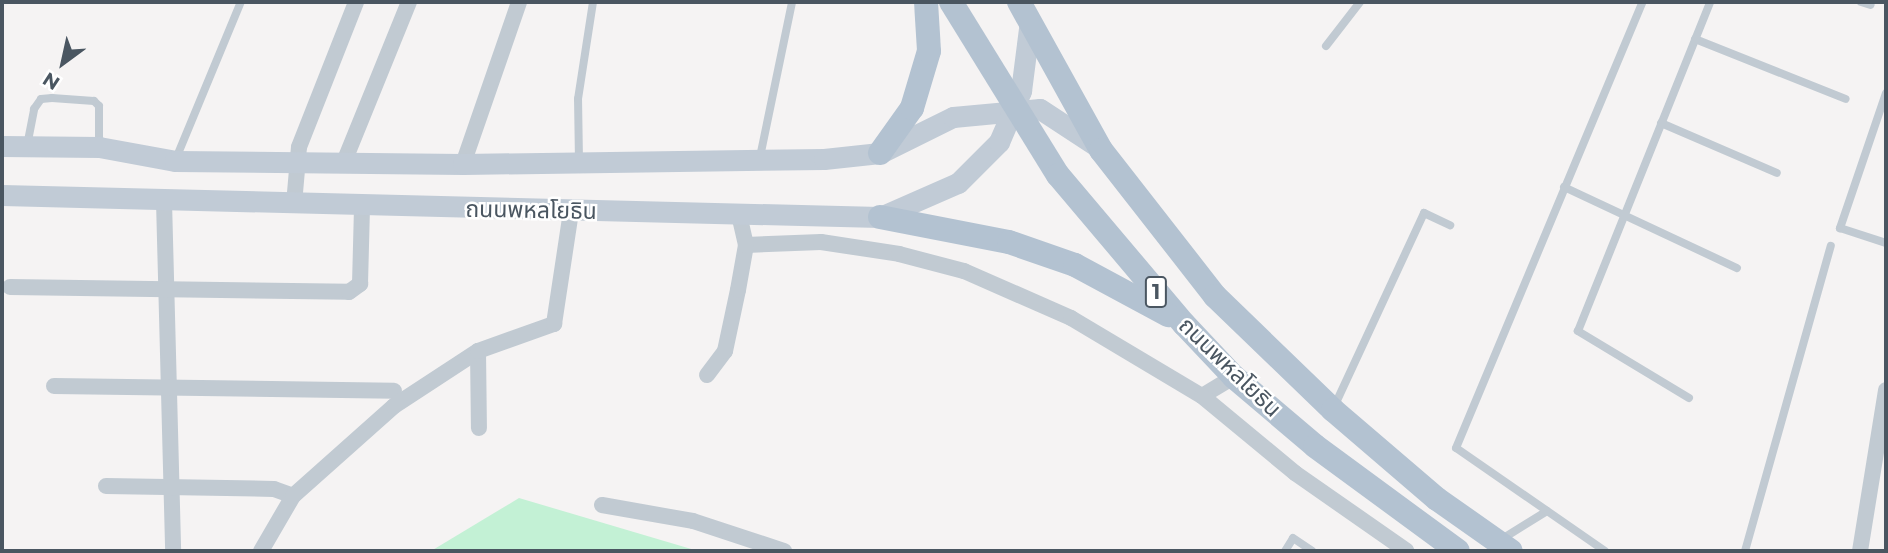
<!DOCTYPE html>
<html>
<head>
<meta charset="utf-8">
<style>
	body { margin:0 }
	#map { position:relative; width:1888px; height:553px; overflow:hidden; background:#f5f3f3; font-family:Montserrat,"Noto Sans Thai",sans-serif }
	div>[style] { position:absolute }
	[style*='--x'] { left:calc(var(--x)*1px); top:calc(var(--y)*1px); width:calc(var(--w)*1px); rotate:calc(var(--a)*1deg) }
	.green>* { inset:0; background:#c3f1d5 }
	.service>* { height:8px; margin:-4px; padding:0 4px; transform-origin:4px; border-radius:4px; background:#c1cad2 }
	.minor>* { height:16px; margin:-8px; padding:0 8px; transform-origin:8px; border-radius:8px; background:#c1cad2 }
	.secondary>* { height:21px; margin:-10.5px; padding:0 10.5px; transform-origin:10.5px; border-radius:10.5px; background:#c1cbd6 }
	.primary>* { height:24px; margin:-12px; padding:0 12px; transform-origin:12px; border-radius:12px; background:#b3c2d1 }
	span { translate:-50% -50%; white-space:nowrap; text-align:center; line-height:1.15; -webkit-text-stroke:5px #fff; paint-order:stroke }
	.shield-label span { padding:2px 5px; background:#fff; border:2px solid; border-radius:5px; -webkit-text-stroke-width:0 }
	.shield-label { font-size:21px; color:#4a5661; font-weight:700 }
	.street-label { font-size:23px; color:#4a5661 }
	.frame { position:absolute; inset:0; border:4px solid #4a5661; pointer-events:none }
	.north { position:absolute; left:28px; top:28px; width:70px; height:70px; -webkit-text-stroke:5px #fff; paint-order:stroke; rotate:213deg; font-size:19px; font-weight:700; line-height:28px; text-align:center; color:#4a5661 }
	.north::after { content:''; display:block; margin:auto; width:24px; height:32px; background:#4a5661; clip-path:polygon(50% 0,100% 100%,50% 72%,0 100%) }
</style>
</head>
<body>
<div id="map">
	<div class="green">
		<div style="clip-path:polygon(519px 498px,698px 551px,431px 551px)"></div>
	</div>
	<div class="service">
		<div style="--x:1861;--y:2;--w:10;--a:17"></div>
		<div style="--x:1695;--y:39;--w:162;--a:21.7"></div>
		<div style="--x:1326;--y:46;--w:56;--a:-52.3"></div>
		<div style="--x:1886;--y:93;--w:143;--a:108.8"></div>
		<div style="--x:1840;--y:228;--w:48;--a:18.1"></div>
		<div style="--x:1661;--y:123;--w:126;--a:23.3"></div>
		<div style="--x:27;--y:146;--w:38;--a:-79"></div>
		<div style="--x:34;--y:109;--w:12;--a:-55"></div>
		<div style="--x:41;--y:99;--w:11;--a:-5"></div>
		<div style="--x:52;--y:98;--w:42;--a:4.1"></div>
		<div style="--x:94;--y:101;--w:7;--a:45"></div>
		<div style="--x:99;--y:106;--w:38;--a:90"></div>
		<div style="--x:760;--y:157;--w:158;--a:-78.3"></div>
		<div style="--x:175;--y:161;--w:172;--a:-67.5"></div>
		<div style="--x:579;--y:161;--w:62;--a:-90.9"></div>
		<div style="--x:578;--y:99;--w:98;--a:-81.2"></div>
		<div style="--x:1564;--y:187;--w:191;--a:25.1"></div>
		<div style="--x:1689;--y:398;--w:130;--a:-148.9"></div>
		<div style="--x:1578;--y:331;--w:354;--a:-68.1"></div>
		<div style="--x:1334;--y:407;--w:214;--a:-65.1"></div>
		<div style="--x:1424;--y:213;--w:29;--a:25"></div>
		<div style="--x:1502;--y:539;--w:53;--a:-31.9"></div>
		<div style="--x:1285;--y:551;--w:15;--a:-58"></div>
		<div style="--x:1293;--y:538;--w:23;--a:34"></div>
		<div style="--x:1605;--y:551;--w:181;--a:-145.3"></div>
		<div style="--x:1456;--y:448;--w:484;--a:-67.3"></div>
		<div style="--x:1745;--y:551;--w:317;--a:-74.3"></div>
	</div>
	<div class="minor">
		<div style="--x:344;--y:162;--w:173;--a:-67.9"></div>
		<div style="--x:463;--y:164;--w:171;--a:-70.9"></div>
		<div style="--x:164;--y:201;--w:350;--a:88.5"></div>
		<div style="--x:294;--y:204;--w:57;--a:-85"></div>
		<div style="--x:299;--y:147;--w:156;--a:-68.5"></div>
		<div style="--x:746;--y:245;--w:75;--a:-2.3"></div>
		<div style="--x:821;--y:242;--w:79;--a:8.7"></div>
		<div style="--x:899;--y:254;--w:67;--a:14.7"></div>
		<div style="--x:964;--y:271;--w:117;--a:23.7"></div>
		<div style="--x:1071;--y:318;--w:152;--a:30.8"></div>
		<div style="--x:1202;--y:396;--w:37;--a:-31"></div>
		<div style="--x:10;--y:287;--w:339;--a:0.8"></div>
		<div style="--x:349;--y:292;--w:14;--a:-36"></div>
		<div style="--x:360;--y:284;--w:78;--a:-88.5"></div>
		<div style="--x:478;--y:351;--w:77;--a:89.3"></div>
		<div style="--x:707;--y:375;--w:30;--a:-53"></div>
		<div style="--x:725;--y:351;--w:62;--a:-78"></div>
		<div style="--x:738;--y:290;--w:46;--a:-79.9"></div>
		<div style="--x:746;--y:245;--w:31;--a:-103"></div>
		<div style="--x:54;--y:386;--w:340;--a:0.8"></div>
		<div style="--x:1202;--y:396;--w:121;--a:39.6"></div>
		<div style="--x:1295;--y:473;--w:136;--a:34.9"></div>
		<div style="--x:106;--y:486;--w:168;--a:1"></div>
		<div style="--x:274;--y:489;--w:20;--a:20"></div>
		<div style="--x:602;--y:505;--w:92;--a:10"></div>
		<div style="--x:693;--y:521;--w:96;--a:18.2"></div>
		<div style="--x:261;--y:551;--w:64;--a:-59.8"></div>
		<div style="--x:293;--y:496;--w:135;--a:-41.7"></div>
		<div style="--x:394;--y:406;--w:100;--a:-33.2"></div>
		<div style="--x:478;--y:351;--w:81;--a:-19.6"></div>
		<div style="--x:554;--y:324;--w:114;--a:-81.4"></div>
		<div style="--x:1860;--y:551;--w:163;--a:-80.8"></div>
	</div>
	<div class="secondary">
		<div style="--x:2;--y:146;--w:97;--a:0.6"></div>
		<div style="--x:99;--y:147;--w:77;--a:10.4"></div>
		<div style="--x:175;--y:161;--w:288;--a:0.6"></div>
		<div style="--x:463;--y:164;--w:361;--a:-0.8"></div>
		<div style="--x:824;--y:159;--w:56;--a:-6.1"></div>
		<div style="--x:880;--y:153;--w:81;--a:-26.3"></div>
		<div style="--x:953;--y:117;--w:87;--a:-5.3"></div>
		<div style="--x:1040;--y:109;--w:73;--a:33.3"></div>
		<div style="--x:2;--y:195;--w:878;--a:1.44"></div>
		<div style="--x:880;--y:217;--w:85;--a:-23.6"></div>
		<div style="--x:958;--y:183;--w:58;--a:-45"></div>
		<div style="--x:999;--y:142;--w:56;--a:-66.7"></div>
		<div style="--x:1021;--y:91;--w:71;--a:-82.7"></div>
	</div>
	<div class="primary">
		<div style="--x:951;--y:2;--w:203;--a:58.3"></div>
		<div style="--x:1058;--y:175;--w:195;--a:49.8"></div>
		<div style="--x:1184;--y:324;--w:73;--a:46.7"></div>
		<div style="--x:1234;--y:377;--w:106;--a:40.4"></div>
		<div style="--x:1315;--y:446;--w:177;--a:36.3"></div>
		<div style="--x:1019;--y:2;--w:169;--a:61"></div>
		<div style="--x:1101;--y:150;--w:185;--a:52"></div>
		<div style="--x:1215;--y:296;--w:164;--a:44"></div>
		<div style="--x:1333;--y:410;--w:137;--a:40.6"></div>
		<div style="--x:1437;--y:499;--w:90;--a:35.1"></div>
		<div style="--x:880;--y:153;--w:55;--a:-54.6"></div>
		<div style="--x:912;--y:108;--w:59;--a:-73.4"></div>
		<div style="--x:929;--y:51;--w:49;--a:-93.5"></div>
		<div style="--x:880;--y:217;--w:131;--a:11"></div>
		<div style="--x:1009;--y:242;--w:70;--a:19.2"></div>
		<div style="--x:1075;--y:265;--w:106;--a:28.3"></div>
	</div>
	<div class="shield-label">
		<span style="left:1156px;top:292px">1</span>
	</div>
	<div class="street-label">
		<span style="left:531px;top:210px;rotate:1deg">ถนนพหลโยธิน</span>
		<span style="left:1230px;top:367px;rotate:44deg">ถนนพหลโยธิน</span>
	</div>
	<div class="frame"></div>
	<div class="north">N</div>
</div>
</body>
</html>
